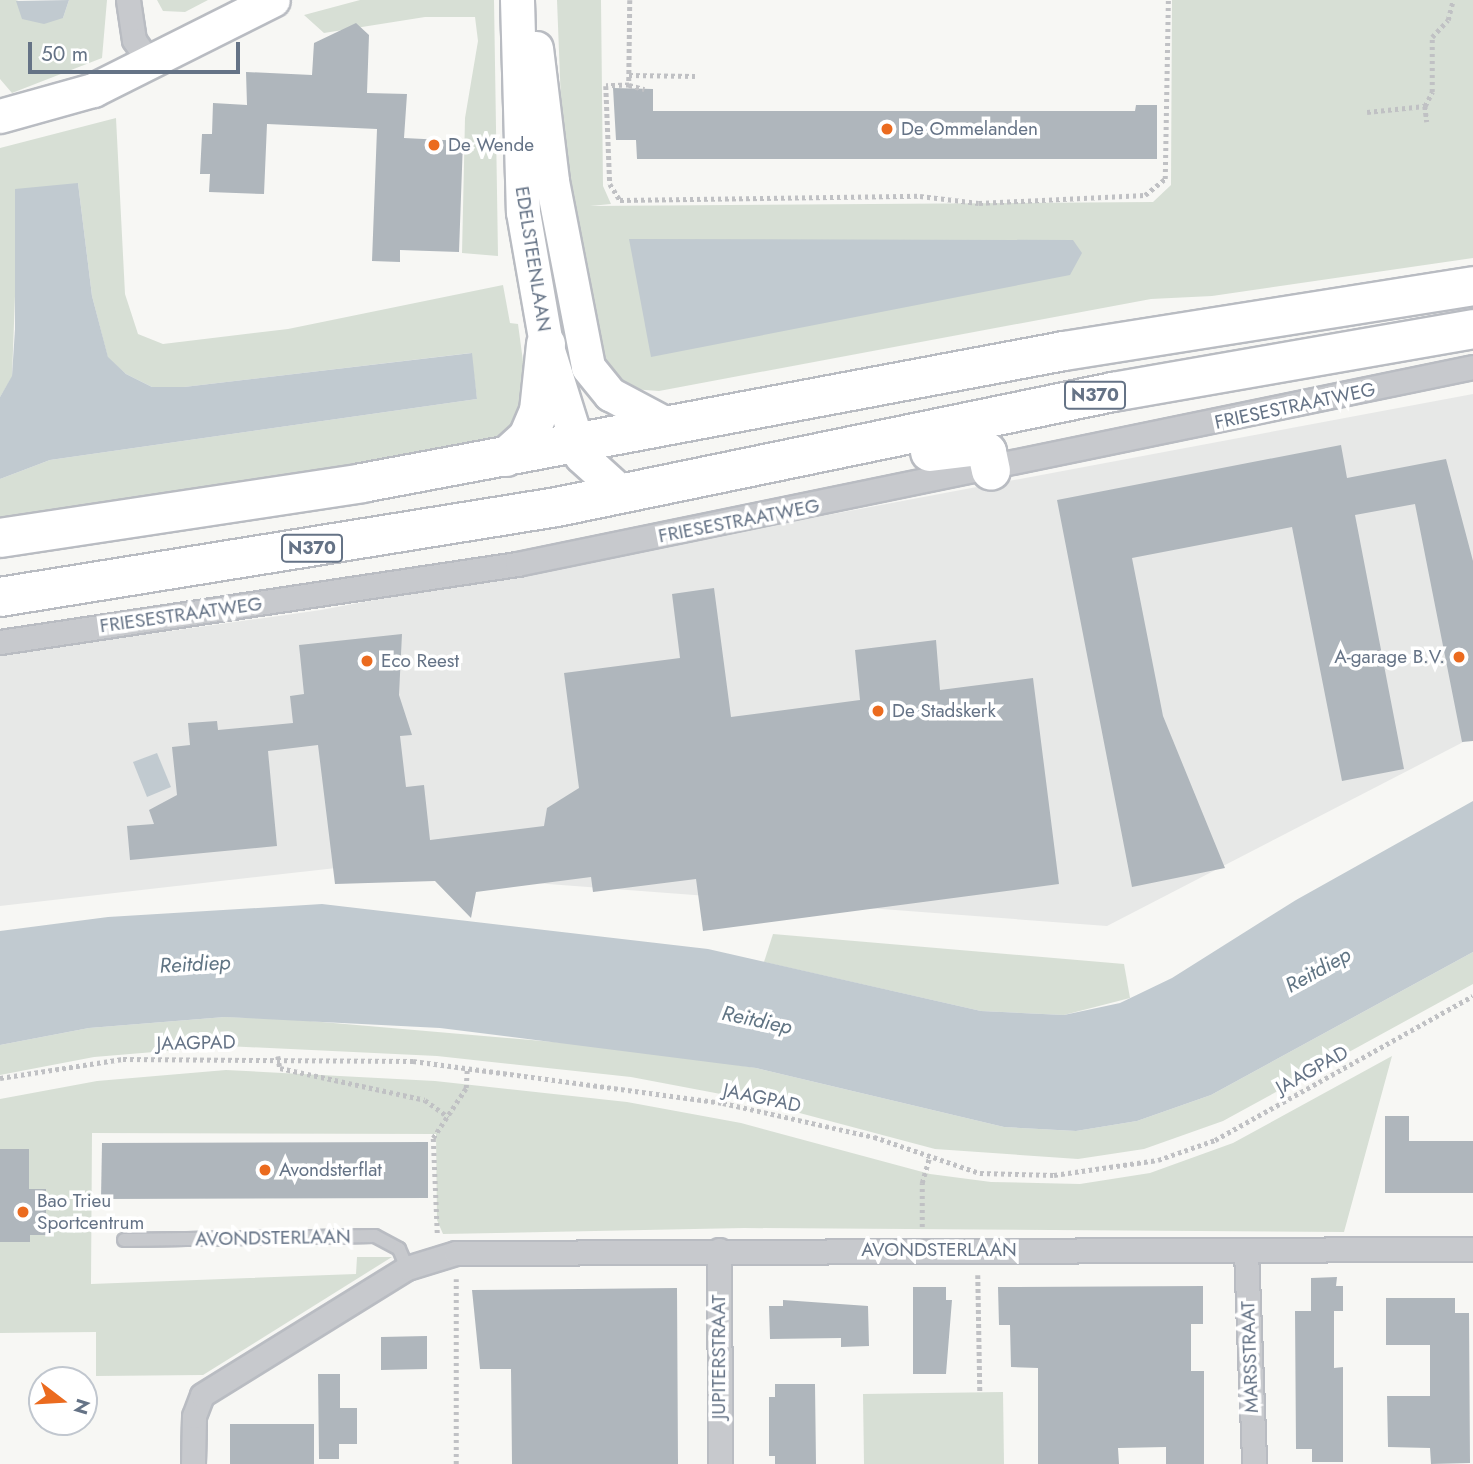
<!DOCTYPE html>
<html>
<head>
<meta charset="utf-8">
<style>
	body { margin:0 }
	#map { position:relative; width:1473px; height:1464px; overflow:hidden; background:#f7f7f4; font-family:Jost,sans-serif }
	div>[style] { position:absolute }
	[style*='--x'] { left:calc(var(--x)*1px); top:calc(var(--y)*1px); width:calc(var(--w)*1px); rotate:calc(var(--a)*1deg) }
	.built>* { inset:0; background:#e7e8e7 }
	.green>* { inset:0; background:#d7dfd5 }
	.water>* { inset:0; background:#c1cad0 }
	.building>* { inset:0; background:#afb6bc }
	.path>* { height:4.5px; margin-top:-2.25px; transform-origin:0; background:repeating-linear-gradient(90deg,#c0c1c4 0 3.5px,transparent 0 7px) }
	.roads { filter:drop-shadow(2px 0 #b9bcc2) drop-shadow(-2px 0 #b9bcc2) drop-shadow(0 2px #b9bcc2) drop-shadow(0 -2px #b9bcc2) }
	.lane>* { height:12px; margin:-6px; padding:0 6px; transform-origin:6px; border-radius:6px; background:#c7c9cd }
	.street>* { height:23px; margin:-11.5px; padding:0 11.5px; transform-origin:11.5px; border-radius:11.5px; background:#c7c9cd }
	.secondary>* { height:33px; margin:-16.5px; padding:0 16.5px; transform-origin:16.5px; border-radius:16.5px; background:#fff }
	.highway>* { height:38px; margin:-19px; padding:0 19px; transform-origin:19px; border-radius:19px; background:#fff }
	.dots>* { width:19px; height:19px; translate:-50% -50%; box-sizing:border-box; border:4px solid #fff; border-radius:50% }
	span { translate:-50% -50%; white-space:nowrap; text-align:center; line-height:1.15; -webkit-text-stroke:7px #fff; paint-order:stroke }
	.shield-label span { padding:2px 5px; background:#fff; border:2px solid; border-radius:5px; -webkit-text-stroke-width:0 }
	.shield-label { font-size:18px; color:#657386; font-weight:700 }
	.poi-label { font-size:19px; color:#657386 }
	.left { translate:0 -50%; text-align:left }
	.right { translate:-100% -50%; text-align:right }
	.street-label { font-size:19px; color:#657386 }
	.water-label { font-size:21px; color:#607483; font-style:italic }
	.north { position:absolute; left:28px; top:1366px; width:70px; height:70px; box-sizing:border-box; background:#fff; border:2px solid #c1c7cf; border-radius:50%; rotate:107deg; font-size:19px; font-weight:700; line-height:28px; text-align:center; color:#657386 }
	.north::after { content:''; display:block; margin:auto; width:24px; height:32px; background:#eb6b1f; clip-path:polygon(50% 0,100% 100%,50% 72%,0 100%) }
	.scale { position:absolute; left:28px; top:42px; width:212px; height:32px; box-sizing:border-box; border:4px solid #657386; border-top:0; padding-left:9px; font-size:21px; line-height:24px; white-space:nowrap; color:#657386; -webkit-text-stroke:5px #fff; paint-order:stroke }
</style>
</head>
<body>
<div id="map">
	<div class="built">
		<div style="clip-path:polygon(1473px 394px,1473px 737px,1107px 926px,336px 868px,0 906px,0 655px,321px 610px)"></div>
	</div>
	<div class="green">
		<div style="clip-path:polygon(0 0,16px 0,63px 18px,69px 0,107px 0,102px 58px,12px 93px,0 79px)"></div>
		<div style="clip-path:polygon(157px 0,208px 0,185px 12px,163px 11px)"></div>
		<div style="clip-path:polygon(360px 0,494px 0,498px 256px,462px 253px,465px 118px,478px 41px,475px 17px,425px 17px,324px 33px,304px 15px)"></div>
		<div style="clip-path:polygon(557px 0,601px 0,603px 186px,611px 204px,590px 206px,1153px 202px,1171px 185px,1172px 0,1473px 0,1473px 258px,1212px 296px,1151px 299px,659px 391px,631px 389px,602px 367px,565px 207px)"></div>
		<div style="clip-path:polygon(116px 118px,125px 294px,138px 334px,163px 344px,288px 329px,503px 285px,510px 323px,518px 324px,529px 406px,501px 442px,0 521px,0 479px,50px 460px,477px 399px,471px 353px,184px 387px,152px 387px,126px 374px,108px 358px,92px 296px,78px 183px,16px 269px,12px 377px,0 397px,0 148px)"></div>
		<div style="clip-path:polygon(773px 934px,1124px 964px,1130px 998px,1064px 1015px,981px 1011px,764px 962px)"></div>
		<div style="clip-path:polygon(1473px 952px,1473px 984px,1223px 1121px,1144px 1149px,1078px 1159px,935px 1149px,747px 1099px,631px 1077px,437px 1056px,226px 1046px,94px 1057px,0 1075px,0 1045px,89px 1028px,225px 1017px,287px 1019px,635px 1049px,756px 1068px,1004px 1127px,1076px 1131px,1137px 1121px,1211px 1095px)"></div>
		<div style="clip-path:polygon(1392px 1056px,1344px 1232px,744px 1228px,443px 1234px,437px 1220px,436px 1134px,92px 1133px,91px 1284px,356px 1274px,357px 1257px,392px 1257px,203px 1375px,96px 1376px,96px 1332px,0 1333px,0 1099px,97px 1081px,226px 1070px,435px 1081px,627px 1102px,741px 1123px,930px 1174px,991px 1182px,1080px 1184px,1150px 1173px,1233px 1143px)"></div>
		<div style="clip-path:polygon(1003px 1392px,1004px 1464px,864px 1464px,863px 1394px)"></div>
	</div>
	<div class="water">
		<div style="clip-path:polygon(69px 0,63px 18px,44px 24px,22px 19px,16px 1px)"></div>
		<div style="clip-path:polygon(78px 183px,92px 296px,108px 357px,126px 374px,152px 387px,184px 387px,472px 353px,477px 399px,50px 460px,0 479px,0 397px,12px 376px,15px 329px,15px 189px)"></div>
		<div style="clip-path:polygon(629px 239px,1073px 240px,1082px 253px,1070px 275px,651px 357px)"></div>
		<div style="clip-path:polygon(157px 753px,171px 787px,147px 797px,133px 762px)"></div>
		<div style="clip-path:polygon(1473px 801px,1473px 952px,1211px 1095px,1137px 1121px,1076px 1131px,1004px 1127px,756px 1068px,440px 1028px,225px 1017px,89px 1028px,0 1045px,0 931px,108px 917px,322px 904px,708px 949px,981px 1011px,1064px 1015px,1120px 1003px,1172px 978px,1296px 900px)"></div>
	</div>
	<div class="building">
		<div style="clip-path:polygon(356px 23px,369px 35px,367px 93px,407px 94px,404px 138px,463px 141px,459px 252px,400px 250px,400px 262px,372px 261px,377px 129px,267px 124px,264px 194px,209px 192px,210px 174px,200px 174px,202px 134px,212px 134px,213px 103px,247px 105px,246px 72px,312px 75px,314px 43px)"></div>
		<div style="clip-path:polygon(613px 88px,653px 89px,653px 111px,1135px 111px,1136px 105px,1157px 105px,1157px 159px,637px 159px,636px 140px,616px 140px)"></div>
		<div style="clip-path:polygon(1341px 445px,1347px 478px,1446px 459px,1473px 561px,1473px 741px,1462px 742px,1415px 504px,1355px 515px,1404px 769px,1342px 781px,1292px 527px,1132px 558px,1163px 716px,1225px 868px,1132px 887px,1057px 500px)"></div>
		<div style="clip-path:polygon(714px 588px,731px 717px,860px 700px,855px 650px,936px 640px,940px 690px,1033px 678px,1059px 884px,703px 931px,696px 879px,593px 892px,591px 877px,476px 892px,471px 918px,435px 881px,335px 884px,318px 745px,268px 751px,277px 846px,130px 860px,127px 826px,154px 824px,149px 810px,177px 795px,172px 747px,190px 745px,188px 723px,217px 721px,218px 730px,293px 723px,290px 696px,304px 694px,299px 645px,402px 634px,399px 695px,412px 735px,400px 736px,406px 787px,424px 785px,430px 840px,544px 826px,547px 808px,579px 788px,564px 673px,680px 658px,672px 594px)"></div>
		<div style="clip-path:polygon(1385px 1116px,1409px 1116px,1409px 1141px,1473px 1141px,1473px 1193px,1385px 1193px)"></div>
		<div style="clip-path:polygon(428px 1142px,428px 1198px,101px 1199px,102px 1143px)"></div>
		<div style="clip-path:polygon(0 1149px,29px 1149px,29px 1189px,46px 1189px,46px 1235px,30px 1235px,30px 1242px,0 1242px)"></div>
		<div style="clip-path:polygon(1337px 1277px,1336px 1286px,1343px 1286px,1343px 1311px,1334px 1311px,1334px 1368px,1343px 1367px,1343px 1462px,1312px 1462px,1312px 1449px,1296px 1449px,1295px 1311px,1311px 1311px,1311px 1278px)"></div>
		<div style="clip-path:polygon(1203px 1286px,1203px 1324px,1191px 1324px,1191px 1371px,1204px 1371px,1204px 1464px,1166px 1464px,1166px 1447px,1118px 1448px,1119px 1464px,1038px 1464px,1038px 1368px,1011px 1367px,1010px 1325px,999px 1325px,998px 1287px)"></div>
		<div style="clip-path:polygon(913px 1287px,946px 1287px,946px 1300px,952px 1300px,946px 1374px,913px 1374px)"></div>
		<div style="clip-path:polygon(677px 1288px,678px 1464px,512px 1464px,511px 1369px,480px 1369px,472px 1290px)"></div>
		<div style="clip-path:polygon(1386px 1298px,1455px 1298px,1455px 1313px,1469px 1313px,1470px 1463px,1431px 1464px,1430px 1448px,1388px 1447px,1387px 1396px,1430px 1396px,1430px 1345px,1386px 1345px)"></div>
		<div style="clip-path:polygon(783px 1300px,868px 1306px,869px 1346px,841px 1347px,841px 1338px,770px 1339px,769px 1306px,783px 1306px)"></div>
		<div style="clip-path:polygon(427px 1336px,427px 1369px,381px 1370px,381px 1337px)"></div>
		<div style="clip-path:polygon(318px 1374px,340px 1374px,340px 1408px,357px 1408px,357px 1444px,339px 1444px,339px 1459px,319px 1459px)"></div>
		<div style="clip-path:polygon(775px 1384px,815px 1384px,816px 1464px,775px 1464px,775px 1456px,769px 1456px,769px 1397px,775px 1397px)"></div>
		<div style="clip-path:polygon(230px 1424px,314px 1424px,314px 1464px,230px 1464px)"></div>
	</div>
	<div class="path">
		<div style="--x:630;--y:0;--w:85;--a:90.7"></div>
		<div style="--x:629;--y:85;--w:16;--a:15"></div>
		<div style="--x:629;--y:75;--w:66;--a:0.9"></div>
		<div style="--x:629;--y:85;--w:23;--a:178"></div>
		<div style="--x:606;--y:86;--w:98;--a:87.7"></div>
		<div style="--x:610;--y:184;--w:19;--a:58"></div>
		<div style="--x:620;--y:200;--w:300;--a:-0.8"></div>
		<div style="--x:920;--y:196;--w:59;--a:6.8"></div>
		<div style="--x:979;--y:203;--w:166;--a:-2.8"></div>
		<div style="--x:1145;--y:195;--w:26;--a:-39"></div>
		<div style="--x:1165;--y:179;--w:179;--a:-89"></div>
		<div style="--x:1425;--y:106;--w:16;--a:83"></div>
		<div style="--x:1367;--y:112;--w:58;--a:-5.9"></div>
		<div style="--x:1425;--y:106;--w:16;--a:-63"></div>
		<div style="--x:1432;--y:92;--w:55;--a:-90"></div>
		<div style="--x:1432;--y:37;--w:23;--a:-47"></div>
		<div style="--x:1448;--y:20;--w:21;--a:-76"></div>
		<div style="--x:278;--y:1056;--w:12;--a:81"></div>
		<div style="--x:280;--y:1068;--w:148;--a:12.4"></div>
		<div style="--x:425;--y:1100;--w:29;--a:36"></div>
		<div style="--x:0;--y:1078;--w:124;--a:-8.8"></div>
		<div style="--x:123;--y:1059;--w:290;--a:0.4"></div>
		<div style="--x:413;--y:1061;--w:313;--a:7.7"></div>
		<div style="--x:723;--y:1103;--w:155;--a:12.7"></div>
		<div style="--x:874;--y:1137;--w:112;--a:18.8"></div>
		<div style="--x:980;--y:1173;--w:74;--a:1.5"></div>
		<div style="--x:1054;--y:1175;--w:105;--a:-8.2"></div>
		<div style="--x:1158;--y:1160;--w:60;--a:-19.3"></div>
		<div style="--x:1215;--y:1140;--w:295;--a:-29.2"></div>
		<div style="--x:922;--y:1227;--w:44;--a:-90"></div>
		<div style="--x:922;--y:1183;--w:25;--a:-74"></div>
		<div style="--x:437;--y:1233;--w:95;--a:-92.4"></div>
		<div style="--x:433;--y:1138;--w:60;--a:-56.6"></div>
		<div style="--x:466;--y:1088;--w:21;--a:-87"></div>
		<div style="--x:978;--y:1275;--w:118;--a:89"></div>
		<div style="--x:456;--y:1464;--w:185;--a:-90"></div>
	</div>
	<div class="roads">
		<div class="lane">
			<div style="--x:124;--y:1240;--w:251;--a:-0.9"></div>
			<div style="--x:375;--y:1236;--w:27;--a:28"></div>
			<div style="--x:399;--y:1249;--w:21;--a:67"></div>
		</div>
		<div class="street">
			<div style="--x:128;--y:0;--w:40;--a:81.5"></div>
			<div style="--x:134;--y:40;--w:28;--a:55"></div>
			<div style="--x:0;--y:642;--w:523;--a:-8.58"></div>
			<div style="--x:517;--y:564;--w:976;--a:-11.64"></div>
			<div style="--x:719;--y:1250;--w:214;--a:89.7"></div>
			<div style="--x:1246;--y:1251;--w:213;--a:87.8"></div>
			<div style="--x:193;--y:1464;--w:48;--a:-88.8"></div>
			<div style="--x:194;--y:1416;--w:22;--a:-69"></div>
			<div style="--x:202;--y:1395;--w:241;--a:-31.8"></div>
			<div style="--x:407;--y:1268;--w:51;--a:-17"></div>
			<div style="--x:456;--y:1253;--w:1017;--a:-0.23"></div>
		</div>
		<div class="secondary">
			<div style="--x:517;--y:0;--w:212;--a:88.4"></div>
			<div style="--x:523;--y:212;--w:134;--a:80.1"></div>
			<div style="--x:546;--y:344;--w:117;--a:72.6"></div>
			<div style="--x:581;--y:456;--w:55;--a:42.1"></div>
			<div style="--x:536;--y:48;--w:134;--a:83.1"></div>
			<div style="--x:552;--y:181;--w:189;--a:79"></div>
			<div style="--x:588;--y:367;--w:35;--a:51"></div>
			<div style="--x:610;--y:394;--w:66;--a:28.1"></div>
			<div style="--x:0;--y:116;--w:97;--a:-15.6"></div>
			<div style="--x:93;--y:90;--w:201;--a:-26.6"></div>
		</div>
		<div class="highway">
			<div style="--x:930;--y:452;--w:48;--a:-7.1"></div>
			<div style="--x:978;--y:446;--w:11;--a:34"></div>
			<div style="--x:987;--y:452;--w:19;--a:78"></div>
			<div style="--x:506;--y:457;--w:30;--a:-42"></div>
			<div style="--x:528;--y:437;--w:28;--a:-67"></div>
			<div style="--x:539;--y:411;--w:67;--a:-84"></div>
			<div style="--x:0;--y:538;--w:366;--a:-8.6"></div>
			<div style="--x:362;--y:483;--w:714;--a:-10.65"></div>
			<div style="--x:1064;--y:351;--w:414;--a:-9"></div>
			<div style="--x:0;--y:597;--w:564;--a:-9.18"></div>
			<div style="--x:557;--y:507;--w:568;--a:-11.69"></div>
			<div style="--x:1113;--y:392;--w:365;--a:-9.9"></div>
		</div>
	</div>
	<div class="dots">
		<div style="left:887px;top:129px;background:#eb6b1f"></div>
		<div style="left:434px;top:145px;background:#eb6b1f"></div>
		<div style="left:1459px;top:657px;background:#eb6b1f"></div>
		<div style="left:367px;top:661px;background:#eb6b1f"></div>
		<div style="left:878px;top:711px;background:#eb6b1f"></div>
		<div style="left:265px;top:1170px;background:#eb6b1f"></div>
		<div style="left:23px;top:1212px;background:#eb6b1f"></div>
	</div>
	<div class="shield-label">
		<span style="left:1095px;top:395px">N370</span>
		<span style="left:312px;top:548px">N370</span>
	</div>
	<div class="poi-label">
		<span class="left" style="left:901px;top:129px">De Ommelanden</span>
		<span class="left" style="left:448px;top:145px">De Wende</span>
		<span class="right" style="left:1445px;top:657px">A-garage B.V.</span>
		<span class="left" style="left:381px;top:661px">Eco Reest</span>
		<span class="left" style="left:892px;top:711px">De Stadskerk</span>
		<span class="left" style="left:279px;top:1170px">Avondsterflat</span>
		<span class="left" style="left:37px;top:1212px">Bao Trieu<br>Sportcentrum</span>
	</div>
	<div class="street-label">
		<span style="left:533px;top:259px;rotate:81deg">EDELSTEENLAAN</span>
		<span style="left:1295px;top:406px;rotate:-12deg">FRIESESTRAATWEG</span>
		<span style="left:739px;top:521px;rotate:-11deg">FRIESESTRAATWEG</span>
		<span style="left:181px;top:615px;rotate:-8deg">FRIESESTRAATWEG</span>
		<span style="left:196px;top:1043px;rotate:-1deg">JAAGPAD</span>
		<span style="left:1312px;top:1070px;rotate:-29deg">JAAGPAD</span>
		<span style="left:762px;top:1098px;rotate:12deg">JAAGPAD</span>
		<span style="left:273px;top:1238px;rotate:-1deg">AVONDSTERLAAN</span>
		<span style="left:939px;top:1250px">AVONDSTERLAAN</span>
		<span style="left:719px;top:1357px;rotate:-90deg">JUPITERSTRAAT</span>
		<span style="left:1250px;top:1357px;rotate:-92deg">MARSSTRAAT</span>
	</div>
	<div class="water-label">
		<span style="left:195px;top:964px;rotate:-3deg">Reitdiep</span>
		<span style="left:1318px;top:970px;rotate:-29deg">Reitdiep</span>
		<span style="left:757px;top:1020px;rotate:12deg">Reitdiep</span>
	</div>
	<div class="north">N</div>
	<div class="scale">50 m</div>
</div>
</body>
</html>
